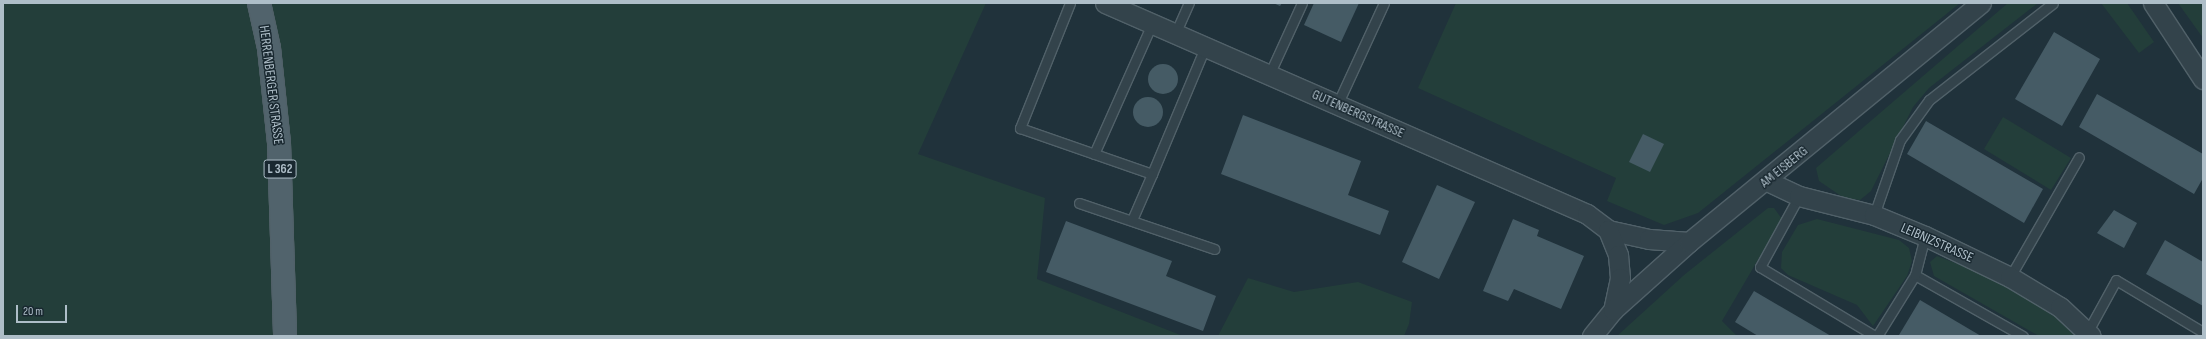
<!DOCTYPE html>
<html>
<head>
<meta charset="utf-8">
<style>
	body { margin:0 }
	#map { position:relative; width:2206px; height:339px; overflow:hidden; background:#20323b; font-family:"Sofia Sans Condensed",sans-serif }
	div>[style] { position:absolute }
	[style*='--x'] { left:calc(var(--x)*1px); top:calc(var(--y)*1px); width:calc(var(--w)*1px); rotate:calc(var(--a)*1deg) }
	.green>* { inset:0; background:#233e3a }
	.building>* { inset:0; background:#455b65 }
	.round { border-radius:50% }
	.roads { filter:drop-shadow(1px 0 #516169) drop-shadow(-1px 0 #516169) drop-shadow(0 1px #516169) drop-shadow(0 -1px #516169) }
	.lane>* { height:9px; margin:-4.5px; padding:0 4.5px; transform-origin:4.5px; border-radius:4.5px; background:#33434b }
	.street>* { height:19px; margin:-9.5px; padding:0 9.5px; transform-origin:9.5px; border-radius:9.5px; background:#33434b }
	.primary>* { height:22px; margin:-11px; padding:0 11px; transform-origin:11px; border-radius:11px; background:#51636c }
	span { translate:-50% -50%; white-space:nowrap; text-align:center; line-height:1.15; -webkit-text-stroke:3px #192830; paint-order:stroke }
	.shield-label span { padding:1px 3px; background:#192830; border:1px solid; border-radius:3px; -webkit-text-stroke-width:0 }
	.shield-label { font-size:13px; color:#aebec8; font-weight:700 }
	.street-label { font-size:14px; color:#aebec8 }
	.frame { position:absolute; inset:0; border:4px solid #aebec8; pointer-events:none }
	.scale { position:absolute; left:16px; top:305px; width:51px; height:18px; box-sizing:border-box; border:2px solid #aebec8; border-top:0; padding-left:5px; font-size:12px; line-height:14px; white-space:nowrap; color:#aebec8; -webkit-text-stroke:3px #192830; paint-order:stroke }
</style>
</head>
<body>
<div id="map">
	<div class="green">
		<div style="clip-path:polygon(3px 3px,986px 3px,918px 154px,1045px 198px,1037px 279px,1183px 336px,3px 336px)"></div>
		<div style="clip-path:polygon(1456px 3px,1960px 3px,1698px 213px,1664px 225px,1607px 201px,1616px 178px,1418px 88px)"></div>
		<div style="clip-path:polygon(2008px 3px,2038px 3px,1929px 88px,1913px 107px,1871px 191px,1860px 200px,1844px 198px,1819px 181px,1816px 168px)"></div>
		<div style="clip-path:polygon(2101px 3px,2127px 3px,2154px 42px,2139px 53px)"></div>
		<div style="clip-path:polygon(2178px 3px,2203px 3px,2203px 38px)"></div>
		<div style="clip-path:polygon(2003px 117px,2071px 158px,2051px 190px,1984px 149px)"></div>
		<div style="clip-path:polygon(1768px 208px,1774px 208px,1782px 219px,1722px 321px,1737px 336px,1617px 336px,1684px 275px)"></div>
		<div style="clip-path:polygon(1817px 219px,1899px 240px,1909px 248px,1912px 261px,1907px 276px,1873px 326px,1857px 305px,1788px 275px,1781px 268px,1782px 252px,1798px 225px)"></div>
		<div style="clip-path:polygon(1937px 256px,1982px 273px,2022px 296px,2055px 317px,2075px 336px,2039px 336px,1934px 276px,1930px 262px)"></div>
		<div style="clip-path:polygon(1248px 278px,1294px 292px,1358px 282px,1412px 302px,1409px 324px,1404px 336px,1218px 336px)"></div>
	</div>
	<div class="building">
		<div style="clip-path:polygon(1273px 3px,1282px 3px,1280px 6px)"></div>
		<div style="clip-path:polygon(1314px 3px,1359px 3px,1341px 42px,1304px 25px)"></div>
		<div style="clip-path:polygon(2054px 32px,2100px 59px,2062px 126px,2015px 99px)"></div>
		<div class="round" style="left:1148px;top:64px;width:30px;height:30px"></div>
		<div style="clip-path:polygon(2097px 94px,2203px 154px,2203px 178px,2194px 194px,2079px 127px)"></div>
		<div class="round" style="left:1133px;top:97px;width:30px;height:30px"></div>
		<div style="clip-path:polygon(1243px 115px,1361px 161px,1348px 195px,1389px 211px,1380px 235px,1221px 174px)"></div>
		<div style="clip-path:polygon(1926px 121px,2043px 189px,2024px 223px,1907px 154px)"></div>
		<div style="clip-path:polygon(1643px 134px,1664px 144px,1650px 172px,1629px 162px)"></div>
		<div style="clip-path:polygon(1437px 185px,1475px 202px,1439px 279px,1402px 262px)"></div>
		<div style="clip-path:polygon(2114px 210px,2137px 223px,2124px 248px,2097px 233px)"></div>
		<div style="clip-path:polygon(1513px 219px,1539px 230px,1537px 236px,1584px 256px,1561px 309px,1514px 289px,1508px 301px,1483px 291px)"></div>
		<div style="clip-path:polygon(1066px 221px,1172px 261px,1166px 276px,1216px 296px,1203px 331px,1046px 272px)"></div>
		<div style="clip-path:polygon(2165px 240px,2203px 262px,2203px 306px,2146px 274px)"></div>
		<div style="clip-path:polygon(1754px 291px,1831px 336px,1758px 336px,1735px 322px)"></div>
		<div style="clip-path:polygon(1920px 300px,1981px 336px,1899px 335px)"></div>
	</div>
	<div class="roads">
		<div class="lane">
			<div style="--x:1070;--y:3;--w:135;--a:111.8"></div>
			<div style="--x:1020;--y:128;--w:140;--a:19.2"></div>
			<div style="--x:1152;--y:174;--w:138;--a:-67.3"></div>
			<div style="--x:1175;--y:34;--w:34;--a:-66"></div>
			<div style="--x:1269;--y:75;--w:79;--a:-65.4"></div>
			<div style="--x:1337;--y:105;--w:112;--a:-65.3"></div>
			<div style="--x:1094;--y:154;--w:142;--a:-66"></div>
			<div style="--x:1799;--y:196;--w:81;--a:118.8"></div>
			<div style="--x:1760;--y:267;--w:134;--a:31"></div>
			<div style="--x:1079;--y:203;--w:143;--a:18.8"></div>
			<div style="--x:1874;--y:215;--w:79;--a:-70.9"></div>
			<div style="--x:1900;--y:140;--w:49;--a:-54.1"></div>
			<div style="--x:1929;--y:100;--w:157;--a:-38"></div>
			<div style="--x:1132;--y:220;--w:50;--a:-66.5"></div>
			<div style="--x:1915;--y:275;--w:124;--a:29.5"></div>
			<div style="--x:2010;--y:277;--w:138;--a:-60.1"></div>
			<div style="--x:2088;--y:331;--w:58;--a:-61.2"></div>
			<div style="--x:2116;--y:280;--w:101;--a:30.9"></div>
			<div style="--x:1877;--y:336;--w:72;--a:-58.1"></div>
			<div style="--x:1915;--y:275;--w:40;--a:-75.6"></div>
		</div>
		<div class="street">
			<div style="--x:1105;--y:3;--w:526;--a:23.64"></div>
			<div style="--x:1587;--y:214;--w:26;--a:37"></div>
			<div style="--x:1608;--y:230;--w:42;--a:12.4"></div>
			<div style="--x:1649;--y:239;--w:40;--a:4.3"></div>
			<div style="--x:2153;--y:3;--w:91;--a:56.7"></div>
			<div style="--x:1767;--y:181;--w:35;--a:25"></div>
			<div style="--x:1799;--y:196;--w:77;--a:14.2"></div>
			<div style="--x:1874;--y:215;--w:55;--a:22.4"></div>
			<div style="--x:1925;--y:236;--w:94;--a:25.8"></div>
			<div style="--x:2010;--y:277;--w:58;--a:31"></div>
			<div style="--x:2060;--y:307;--w:42;--a:43.1"></div>
			<div style="--x:1608;--y:230;--w:27;--a:68"></div>
			<div style="--x:1618;--y:255;--w:23;--a:85"></div>
			<div style="--x:1620;--y:278;--w:33;--a:102"></div>
			<div style="--x:1592;--y:336;--w:33;--a:-51"></div>
			<div style="--x:1613;--y:310;--w:102;--a:-41.8"></div>
			<div style="--x:1689;--y:242;--w:377;--a:-39.3"></div>
		</div>
		<div class="primary">
			<div style="--x:259;--y:3;--w:46;--a:77.5"></div>
			<div style="--x:269;--y:48;--w:96;--a:84"></div>
			<div style="--x:279;--y:143;--w:193;--a:88.2"></div>
		</div>
	</div>
	<div class="shield-label">
		<span style="left:280px;top:169px">L 362</span>
	</div>
	<div class="street-label">
		<span style="left:271px;top:85px;rotate:83deg">HERRENBERGER STRASSE</span>
		<span style="left:1358px;top:114px;rotate:24deg">GUTENBERGSTRASSE</span>
		<span style="left:1784px;top:167px;rotate:-39deg">AM EISBERG</span>
		<span style="left:1937px;top:243px;rotate:24deg">LEIBNIZSTRASSE</span>
	</div>
	<div class="frame"></div>
	<div class="scale">20 m</div>
</div>
</body>
</html>
